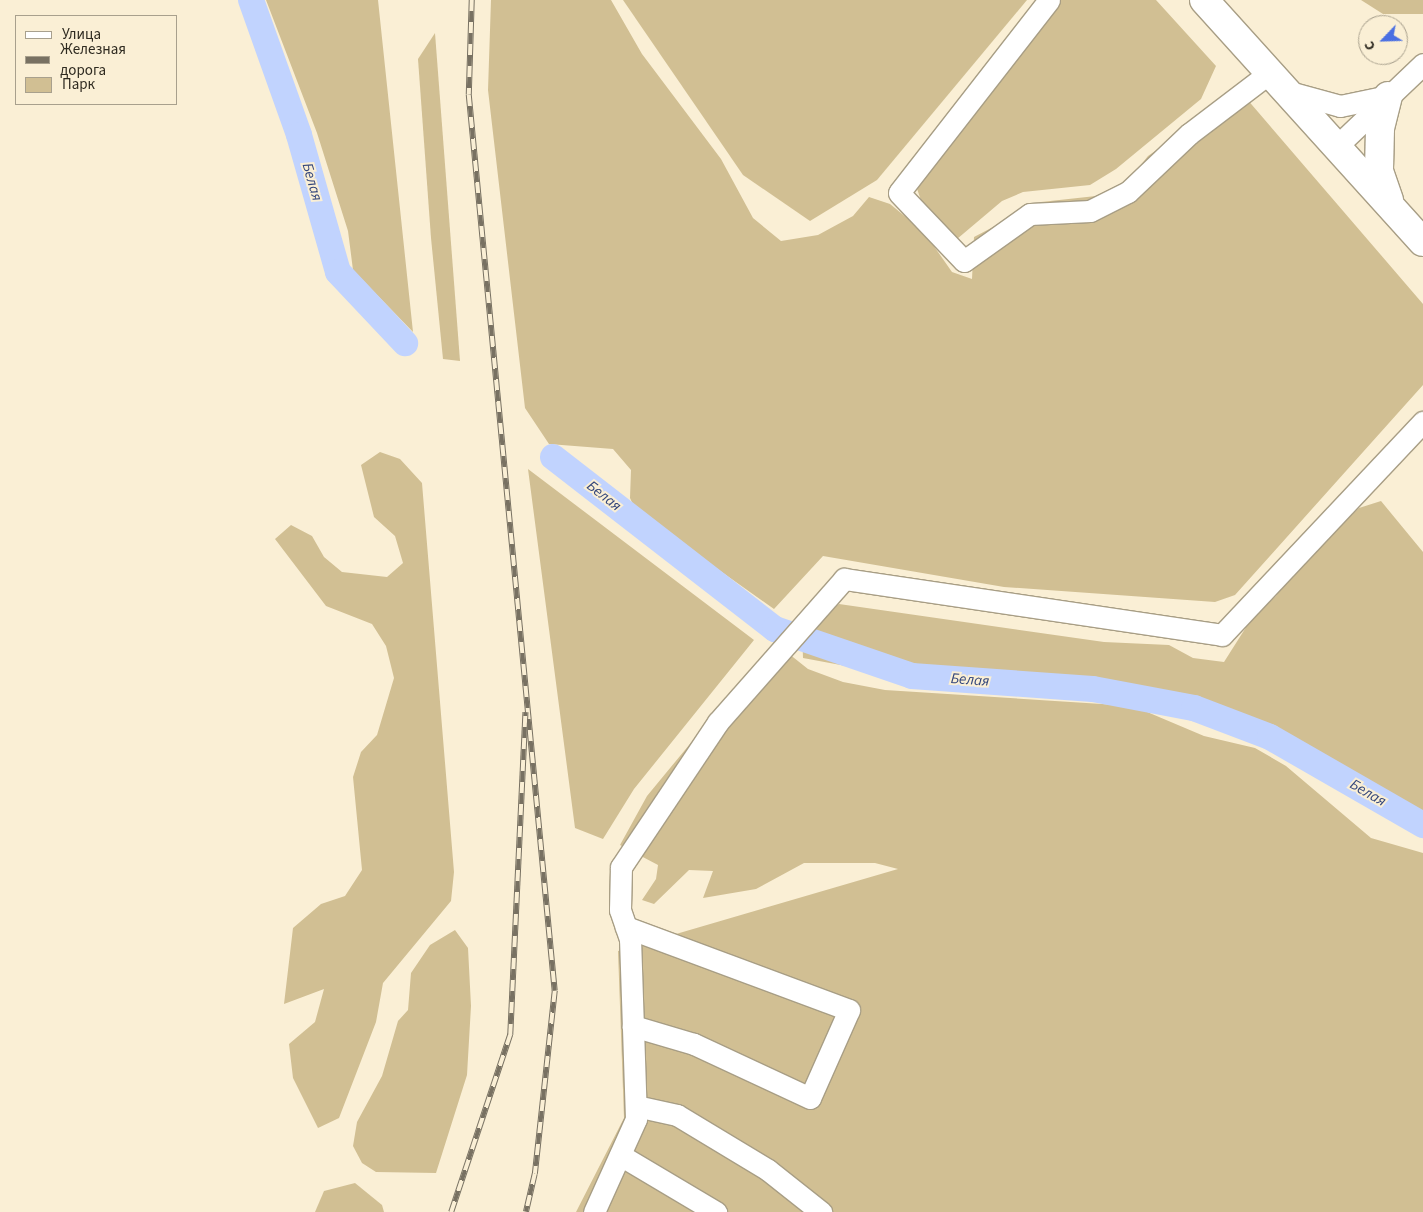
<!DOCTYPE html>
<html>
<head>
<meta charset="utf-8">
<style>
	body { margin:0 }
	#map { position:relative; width:1423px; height:1212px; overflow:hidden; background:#faefd5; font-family:"Source Sans 3",sans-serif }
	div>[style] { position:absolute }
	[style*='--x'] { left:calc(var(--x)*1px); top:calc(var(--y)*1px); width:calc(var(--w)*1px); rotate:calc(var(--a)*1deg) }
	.green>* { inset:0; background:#d1bf93 }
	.river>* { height:26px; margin:-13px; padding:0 13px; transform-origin:13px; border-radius:13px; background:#c1d3fe }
	.roads { filter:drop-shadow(1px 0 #a89e85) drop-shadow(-1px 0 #a89e85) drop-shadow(0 1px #a89e85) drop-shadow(0 -1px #a89e85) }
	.minor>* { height:21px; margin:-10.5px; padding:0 10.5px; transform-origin:10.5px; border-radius:10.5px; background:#fff }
	.major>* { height:28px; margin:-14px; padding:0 14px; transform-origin:14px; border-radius:14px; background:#fff }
	.rail>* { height:5.5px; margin-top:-2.75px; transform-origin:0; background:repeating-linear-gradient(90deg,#faefd5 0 11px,#787162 0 22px); box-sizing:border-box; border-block:1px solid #787162 }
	span { translate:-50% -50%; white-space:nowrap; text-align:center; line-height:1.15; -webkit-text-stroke:4px #faefd5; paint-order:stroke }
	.water-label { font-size:15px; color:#31447a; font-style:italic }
	.legend { position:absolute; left:15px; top:15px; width:162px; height:90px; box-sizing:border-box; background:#faefd5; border:1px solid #a8a08d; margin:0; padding:6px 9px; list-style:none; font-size:15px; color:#2e2a20 }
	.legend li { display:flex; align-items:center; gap:10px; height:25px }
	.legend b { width:25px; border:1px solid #a8a08d }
	.north { position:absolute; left:1358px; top:15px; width:50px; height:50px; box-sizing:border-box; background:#faefd5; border:1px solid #a8a08d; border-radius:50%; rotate:246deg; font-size:14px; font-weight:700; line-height:20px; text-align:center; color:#2e2a20 }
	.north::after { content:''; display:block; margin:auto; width:18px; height:22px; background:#4a6fe2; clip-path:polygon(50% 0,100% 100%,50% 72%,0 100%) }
</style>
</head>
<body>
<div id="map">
	<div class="green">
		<div style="clip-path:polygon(266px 0,378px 0,413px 332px,353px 270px,348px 231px,317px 133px)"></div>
		<div style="clip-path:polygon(491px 0,611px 0,642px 54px,721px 159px,753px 218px,781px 241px,818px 235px,853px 216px,869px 197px,890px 204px,924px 232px,952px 272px,972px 279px,974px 237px,1041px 202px,1096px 196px,1128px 181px,1148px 156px,1240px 91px,1423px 304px,1423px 385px,1235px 595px,1215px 602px,1004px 587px,823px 556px,774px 609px,636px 511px,630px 498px,631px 470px,613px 449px,549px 444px,525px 408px,488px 90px)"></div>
		<div style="clip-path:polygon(623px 0,1027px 0,877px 180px,810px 221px,743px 175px)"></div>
		<div style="clip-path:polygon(1061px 0,1156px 0,1216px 66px,1201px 99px,1116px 169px,1090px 185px,1023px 192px,1002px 201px,957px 239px,927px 218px,913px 177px)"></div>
		<div style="clip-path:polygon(1361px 0,1423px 0,1423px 14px,1383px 14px)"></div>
		<div style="clip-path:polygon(435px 33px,460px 361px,443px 359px,431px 238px,418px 59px)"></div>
		<div style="clip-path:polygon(380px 452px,400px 459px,422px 483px,454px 872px,451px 901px,383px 983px,376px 1022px,339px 1118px,318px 1128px,293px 1078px,289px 1044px,315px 1022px,324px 989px,284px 1004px,293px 928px,321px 904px,345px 896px,362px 870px,353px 777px,361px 752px,377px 735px,394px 678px,386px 646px,372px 624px,326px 606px,275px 539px,291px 525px,312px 536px,324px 557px,342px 572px,387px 577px,403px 563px,395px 536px,374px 517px,361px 465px)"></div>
		<div style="clip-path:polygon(528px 469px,754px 640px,634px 789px,603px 839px,575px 828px)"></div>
		<div style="clip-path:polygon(1381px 501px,1423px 552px,1423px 819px,1260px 729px,1190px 709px,1066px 677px,921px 680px,803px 658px,802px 629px,839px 604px,1104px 642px,1169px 645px,1193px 658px,1224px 662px,1250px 621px,1276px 596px,1292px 571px,1359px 508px)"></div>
		<div style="clip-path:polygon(774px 642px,808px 669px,843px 682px,885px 690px,1133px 706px,1204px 736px,1255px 748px,1286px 766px,1371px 838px,1423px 853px,1423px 1212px,576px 1212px,624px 1118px,618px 951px,898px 869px,875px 863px,804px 863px,756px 889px,703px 898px,713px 871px,689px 870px,654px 904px,642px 900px,656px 879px,658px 865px,620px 845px,647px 796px)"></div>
		<div style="clip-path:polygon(455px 930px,468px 948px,471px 1006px,467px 1075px,436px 1173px,376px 1172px,362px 1163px,353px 1146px,357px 1122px,382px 1076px,398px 1021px,408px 1010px,411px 973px,430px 945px)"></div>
		<div style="clip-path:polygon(355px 1183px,382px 1205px,384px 1212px,315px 1212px,324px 1191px)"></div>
	</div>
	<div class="river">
		<div style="--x:251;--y:0;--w:143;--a:70.4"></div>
		<div style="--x:299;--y:135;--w:142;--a:74.1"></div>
		<div style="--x:338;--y:272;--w:98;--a:46.7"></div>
		<div style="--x:553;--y:457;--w:281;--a:37.8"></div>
		<div style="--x:775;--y:629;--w:145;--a:18.9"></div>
		<div style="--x:912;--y:676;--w:181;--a:4.1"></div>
		<div style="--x:1093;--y:689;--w:103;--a:10.7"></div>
		<div style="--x:1194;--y:708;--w:81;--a:20.9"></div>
		<div style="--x:1270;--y:737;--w:177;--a:29.9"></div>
	</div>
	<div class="roads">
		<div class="minor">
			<div style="--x:1049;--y:0;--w:244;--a:127.9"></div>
			<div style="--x:899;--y:193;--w:94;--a:46.3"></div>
			<div style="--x:964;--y:261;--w:81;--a:-35.5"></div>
			<div style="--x:1030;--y:214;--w:60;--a:-2.9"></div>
			<div style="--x:1090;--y:211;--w:42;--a:-26.6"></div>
			<div style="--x:1128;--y:192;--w:84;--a:-43.6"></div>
			<div style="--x:1189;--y:134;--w:101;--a:-37.3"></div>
			<div style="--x:1286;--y:91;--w:56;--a:15.5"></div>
			<div style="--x:1340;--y:106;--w:49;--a:-11.8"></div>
			<div style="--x:1337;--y:146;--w:119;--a:-43.6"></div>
			<div style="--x:626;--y:927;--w:238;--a:20.4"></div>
			<div style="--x:849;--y:1010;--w:96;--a:113.9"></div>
			<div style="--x:810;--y:1098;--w:128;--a:-155"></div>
			<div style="--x:694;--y:1044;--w:64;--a:-163.6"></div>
			<div style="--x:636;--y:1106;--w:42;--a:12.4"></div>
			<div style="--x:677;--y:1115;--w:106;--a:31.1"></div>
			<div style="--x:768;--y:1170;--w:68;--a:38.4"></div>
			<div style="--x:620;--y:1155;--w:112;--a:30.7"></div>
			<div style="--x:594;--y:1212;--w:102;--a:-65.7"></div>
			<div style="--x:636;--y:1119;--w:180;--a:-91.9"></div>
			<div style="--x:630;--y:939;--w:31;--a:-109"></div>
			<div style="--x:620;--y:910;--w:43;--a:-88.7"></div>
			<div style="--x:621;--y:867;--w:174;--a:-56.2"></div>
			<div style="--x:718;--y:722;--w:191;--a:-48.6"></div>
			<div style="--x:844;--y:579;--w:382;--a:8.4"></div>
			<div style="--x:1222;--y:635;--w:293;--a:-46.7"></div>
		</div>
		<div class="major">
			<div style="--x:1204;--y:0;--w:326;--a:47.9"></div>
			<div style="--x:1388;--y:96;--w:34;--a:104"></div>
			<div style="--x:1380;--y:129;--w:42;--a:91.4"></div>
			<div style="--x:1379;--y:171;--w:31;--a:71"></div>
		</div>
	</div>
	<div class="rail">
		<div style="--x:472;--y:0;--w:95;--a:91.8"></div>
		<div style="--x:469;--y:95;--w:900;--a:84.52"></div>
		<div style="--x:555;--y:991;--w:184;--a:96.2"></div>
		<div style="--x:535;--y:1174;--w:39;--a:103"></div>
		<div style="--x:451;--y:1212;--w:187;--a:-71.6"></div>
		<div style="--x:510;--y:1035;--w:323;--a:-87.3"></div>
	</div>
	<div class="water-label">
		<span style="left:312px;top:182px;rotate:74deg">Белая</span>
		<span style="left:604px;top:496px;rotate:38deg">Белая</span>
		<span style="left:970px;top:680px;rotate:4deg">Белая</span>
		<span style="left:1368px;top:793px;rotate:30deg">Белая</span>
	</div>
	<ul class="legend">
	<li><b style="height:6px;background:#fff"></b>Улица</li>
	<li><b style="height:6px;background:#787162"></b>Железная дорога</li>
	<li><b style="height:14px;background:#d1bf93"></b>Парк</li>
	</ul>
	<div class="north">С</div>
</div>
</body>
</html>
